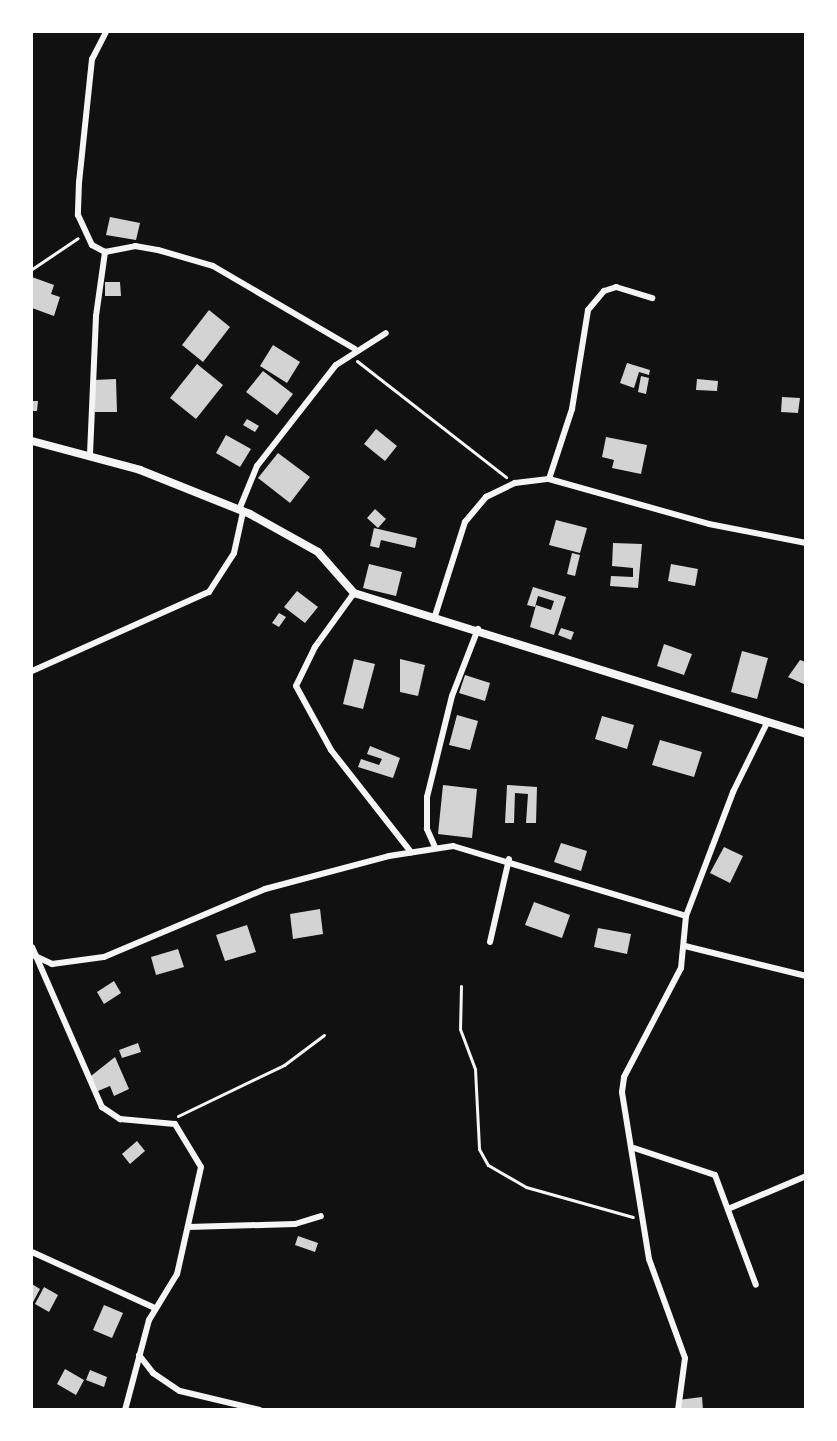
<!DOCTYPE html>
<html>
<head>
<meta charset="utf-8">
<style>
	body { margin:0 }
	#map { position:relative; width:837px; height:1441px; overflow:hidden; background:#111; font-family:"Exo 2",sans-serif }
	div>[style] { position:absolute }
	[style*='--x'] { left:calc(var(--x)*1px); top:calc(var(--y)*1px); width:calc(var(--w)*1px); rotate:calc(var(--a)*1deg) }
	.building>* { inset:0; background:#d3d3d3 }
	.path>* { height:3px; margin:-1.5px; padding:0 1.5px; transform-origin:1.5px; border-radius:1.5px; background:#f5f5f5 }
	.minor>* { height:6px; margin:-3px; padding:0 3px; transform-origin:3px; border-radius:3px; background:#f5f5f5 }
	.tertiary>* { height:8px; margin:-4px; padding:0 4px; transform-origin:4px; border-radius:4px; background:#f5f5f5 }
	span { translate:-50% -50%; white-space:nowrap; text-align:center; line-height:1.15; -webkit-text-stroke:6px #fff; paint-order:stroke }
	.frame { position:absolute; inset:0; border:33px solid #fff; pointer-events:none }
</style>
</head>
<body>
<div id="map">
	<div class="building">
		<div style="clip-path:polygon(110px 217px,140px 223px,136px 240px,106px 235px)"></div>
		<div style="clip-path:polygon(32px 277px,54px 285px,51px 294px,60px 297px,54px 316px,32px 308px)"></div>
		<div style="clip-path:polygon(105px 282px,120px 282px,121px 296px,105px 296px)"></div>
		<div style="clip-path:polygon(209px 310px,230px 327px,203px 362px,182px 345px)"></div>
		<div style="clip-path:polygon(273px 345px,300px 362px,287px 383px,260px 366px)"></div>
		<div style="clip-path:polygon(627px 363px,650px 370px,649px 375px,639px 372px,634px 388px,620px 383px)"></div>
		<div style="clip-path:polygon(197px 364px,223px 385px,196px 419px,170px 398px)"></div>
		<div style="clip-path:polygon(263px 371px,293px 394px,277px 415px,246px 392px)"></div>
		<div style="clip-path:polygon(641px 376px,649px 378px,646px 394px,638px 392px)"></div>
		<div style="clip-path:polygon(116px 379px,117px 412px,95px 412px,94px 380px)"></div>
		<div style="clip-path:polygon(697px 379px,718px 381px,717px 391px,696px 390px)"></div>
		<div style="clip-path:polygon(782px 397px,800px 398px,798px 413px,781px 412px)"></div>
		<div style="clip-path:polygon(32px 401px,38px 401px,37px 411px,32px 411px)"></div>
		<div style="clip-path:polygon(247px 419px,259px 426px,255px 432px,243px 425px)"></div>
		<div style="clip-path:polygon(376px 429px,397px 446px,385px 461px,364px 444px)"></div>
		<div style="clip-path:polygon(226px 435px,251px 449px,240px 467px,216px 453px)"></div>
		<div style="clip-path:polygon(606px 437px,647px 445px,641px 474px,612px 468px,614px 460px,602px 457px)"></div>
		<div style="clip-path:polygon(278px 453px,310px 477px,290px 503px,258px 478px)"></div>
		<div style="clip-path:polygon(375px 509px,386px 519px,378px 528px,367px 518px)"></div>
		<div style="clip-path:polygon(556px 520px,587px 528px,580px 553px,549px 545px)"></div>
		<div style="clip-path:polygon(374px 528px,417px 538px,415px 548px,381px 540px,379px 548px,370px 546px)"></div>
		<div style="clip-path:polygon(613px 543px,642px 544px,638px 588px,610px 586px,611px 576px,633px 577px,633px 568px,612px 566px)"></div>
		<div style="clip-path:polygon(572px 553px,580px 555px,575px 576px,567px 574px)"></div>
		<div style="clip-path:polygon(369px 564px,402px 572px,396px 596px,363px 588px)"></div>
		<div style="clip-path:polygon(671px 564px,698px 569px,695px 586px,668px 581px)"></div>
		<div style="clip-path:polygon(533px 587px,566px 597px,554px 635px,530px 627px,536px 605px,551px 610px,554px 601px,538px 596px,535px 607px,527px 605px)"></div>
		<div style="clip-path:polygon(297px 591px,318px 607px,305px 623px,284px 607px)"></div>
		<div style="clip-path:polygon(279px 613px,286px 617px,279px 627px,272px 623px)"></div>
		<div style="clip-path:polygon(561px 628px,574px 632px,571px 640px,558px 635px)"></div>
		<div style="clip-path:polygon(664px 644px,692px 654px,684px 675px,657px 666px)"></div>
		<div style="clip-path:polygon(742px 651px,768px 658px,757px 699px,731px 692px)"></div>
		<div style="clip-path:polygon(354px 659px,375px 664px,363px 709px,343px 704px)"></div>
		<div style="clip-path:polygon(400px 659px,425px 665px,418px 696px,400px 692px)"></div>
		<div style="clip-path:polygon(800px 660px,806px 662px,806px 685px,788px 677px)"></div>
		<div style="clip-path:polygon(465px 675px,490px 683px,485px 701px,459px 693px)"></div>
		<div style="clip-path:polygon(457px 715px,478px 721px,470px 750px,449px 745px)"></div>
		<div style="clip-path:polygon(602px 716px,634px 725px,627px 749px,595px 739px)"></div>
		<div style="clip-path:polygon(660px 740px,702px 752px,694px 777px,652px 765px)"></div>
		<div style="clip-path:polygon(370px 746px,400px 758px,393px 778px,358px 767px,361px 759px,379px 765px,382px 759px,367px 754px)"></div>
		<div style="clip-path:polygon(443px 785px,477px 789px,472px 838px,438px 834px)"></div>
		<div style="clip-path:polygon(507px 785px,537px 787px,536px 823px,526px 823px,528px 794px,515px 793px,514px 823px,505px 823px)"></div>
		<div style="clip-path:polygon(561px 843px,587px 851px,581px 871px,554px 862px)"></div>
		<div style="clip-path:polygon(724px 847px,743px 856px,730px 883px,710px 873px)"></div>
		<div style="clip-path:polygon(534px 902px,570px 915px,562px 938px,525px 925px)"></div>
		<div style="clip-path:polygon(320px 909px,323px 934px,293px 939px,290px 914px)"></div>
		<div style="clip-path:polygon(247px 925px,256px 952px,225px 961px,216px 935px)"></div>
		<div style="clip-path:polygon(598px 928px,631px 934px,627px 954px,594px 947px)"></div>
		<div style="clip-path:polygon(178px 949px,184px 967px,156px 975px,151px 957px)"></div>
		<div style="clip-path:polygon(114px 981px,121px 993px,104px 1004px,97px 992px)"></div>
		<div style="clip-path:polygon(138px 1043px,141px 1052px,122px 1058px,119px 1050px)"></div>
		<div style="clip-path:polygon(115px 1057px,129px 1089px,114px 1096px,110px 1086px,98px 1091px,91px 1076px)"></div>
		<div style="clip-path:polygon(137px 1141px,145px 1151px,130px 1164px,122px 1154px)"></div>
		<div style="clip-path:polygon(298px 1236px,318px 1243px,315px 1252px,295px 1245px)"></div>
		<div style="clip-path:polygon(32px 1284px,40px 1289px,32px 1304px)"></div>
		<div style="clip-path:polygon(44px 1287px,58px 1295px,49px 1312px,35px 1304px)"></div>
		<div style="clip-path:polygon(104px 1305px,123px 1313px,112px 1338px,93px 1330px)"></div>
		<div style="clip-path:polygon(65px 1369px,84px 1380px,76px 1395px,57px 1384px)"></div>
		<div style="clip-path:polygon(90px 1370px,107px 1377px,104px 1387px,86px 1380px)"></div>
		<div style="clip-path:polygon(702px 1397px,703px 1410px,679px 1410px,678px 1400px)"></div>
	</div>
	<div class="path">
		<div style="--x:32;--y:269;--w:55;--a:-34"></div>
		<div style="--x:357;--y:361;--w:189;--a:37.9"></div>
		<div style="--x:461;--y:986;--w:43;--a:91.3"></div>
		<div style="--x:460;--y:1029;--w:43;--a:69.4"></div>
		<div style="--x:475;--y:1069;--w:80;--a:87.1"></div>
		<div style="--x:479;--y:1149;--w:18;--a:61"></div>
		<div style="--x:488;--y:1165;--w:44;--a:30.1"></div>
		<div style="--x:526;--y:1187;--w:111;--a:15.7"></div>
		<div style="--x:178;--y:1116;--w:118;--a:-25.7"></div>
		<div style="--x:284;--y:1065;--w:50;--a:-36.9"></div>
	</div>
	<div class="minor">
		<div style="--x:106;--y:32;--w:30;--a:117"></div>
		<div style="--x:92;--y:59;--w:124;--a:96"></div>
		<div style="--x:79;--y:182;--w:33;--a:92"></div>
		<div style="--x:78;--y:215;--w:33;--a:65"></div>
		<div style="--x:92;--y:245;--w:15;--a:28"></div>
		<div style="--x:105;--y:252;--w:31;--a:-11"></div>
		<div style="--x:135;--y:246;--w:23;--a:10"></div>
		<div style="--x:158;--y:250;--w:57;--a:16.2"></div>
		<div style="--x:213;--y:266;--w:164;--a:30.3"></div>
		<div style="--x:90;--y:454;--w:138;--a:-87.5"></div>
		<div style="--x:96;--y:316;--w:65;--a:-82"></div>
		<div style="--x:549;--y:479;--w:74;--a:-71.8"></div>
		<div style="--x:572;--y:409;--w:100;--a:-80.8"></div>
		<div style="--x:588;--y:310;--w:25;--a:-50"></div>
		<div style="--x:604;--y:291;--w:13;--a:-18"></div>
		<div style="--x:616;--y:287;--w:38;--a:17"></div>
		<div style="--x:239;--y:510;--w:48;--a:-67.8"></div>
		<div style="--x:257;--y:466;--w:128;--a:-52"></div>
		<div style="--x:336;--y:365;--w:59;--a:-32.6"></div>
		<div style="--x:354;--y:593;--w:67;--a:125.8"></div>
		<div style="--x:315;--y:647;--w:43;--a:116"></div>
		<div style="--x:296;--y:686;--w:73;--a:61.3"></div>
		<div style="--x:331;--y:750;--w:130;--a:51.9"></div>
		<div style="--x:434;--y:619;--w:102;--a:-72.3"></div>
		<div style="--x:465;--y:522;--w:33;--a:-50"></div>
		<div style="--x:486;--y:497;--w:32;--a:-26"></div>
		<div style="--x:515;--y:483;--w:34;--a:-7"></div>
		<div style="--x:549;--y:479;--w:166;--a:15.7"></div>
		<div style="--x:709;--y:524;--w:99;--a:11.1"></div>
		<div style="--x:32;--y:671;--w:194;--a:-24.1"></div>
		<div style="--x:209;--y:592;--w:46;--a:-57.3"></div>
		<div style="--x:234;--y:553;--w:42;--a:-77.6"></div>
		<div style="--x:435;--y:847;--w:20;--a:-114"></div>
		<div style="--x:427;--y:829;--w:32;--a:-90"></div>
		<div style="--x:427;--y:797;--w:104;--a:-76.1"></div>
		<div style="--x:452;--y:696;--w:72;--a:-68.8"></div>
		<div style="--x:490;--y:942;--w:85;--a:-77.1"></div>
		<div style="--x:685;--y:946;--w:125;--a:13.9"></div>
		<div style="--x:32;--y:947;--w:175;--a:66.4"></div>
		<div style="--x:102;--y:1107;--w:22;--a:34"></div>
		<div style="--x:120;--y:1119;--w:55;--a:5.2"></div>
		<div style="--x:175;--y:1124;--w:50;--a:58.8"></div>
		<div style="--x:201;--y:1167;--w:110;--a:102.6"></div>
		<div style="--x:177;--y:1274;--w:54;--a:121.3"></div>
		<div style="--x:149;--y:1320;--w:93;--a:104.9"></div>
		<div style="--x:35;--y:956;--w:19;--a:25"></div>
		<div style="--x:52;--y:964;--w:52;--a:-7.7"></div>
		<div style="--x:104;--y:957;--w:175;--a:-22.9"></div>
		<div style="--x:265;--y:889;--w:128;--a:-14.9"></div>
		<div style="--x:389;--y:856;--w:65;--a:-8.9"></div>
		<div style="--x:453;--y:846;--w:243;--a:16.7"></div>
		<div style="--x:634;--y:1148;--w:85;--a:18.4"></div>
		<div style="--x:715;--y:1175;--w:117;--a:69.6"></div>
		<div style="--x:728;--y:1209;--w:85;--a:-22.9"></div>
		<div style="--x:188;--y:1227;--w:107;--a:-1.6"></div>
		<div style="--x:295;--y:1224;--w:27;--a:-17"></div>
		<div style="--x:32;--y:1252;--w:135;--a:24.5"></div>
		<div style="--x:139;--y:1355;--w:23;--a:52"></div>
		<div style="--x:153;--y:1373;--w:32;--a:34"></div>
		<div style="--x:180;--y:1391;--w:82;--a:13.4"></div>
		<div style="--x:678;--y:1410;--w:52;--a:-82.3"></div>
		<div style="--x:685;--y:1358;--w:105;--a:-110"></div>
		<div style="--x:649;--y:1259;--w:169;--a:-99.2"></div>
		<div style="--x:622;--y:1092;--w:15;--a:-82"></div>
		<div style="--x:624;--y:1077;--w:123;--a:-62.4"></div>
		<div style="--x:681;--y:968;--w:52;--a:-84.5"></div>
		<div style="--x:686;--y:916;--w:133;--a:-69.2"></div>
		<div style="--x:733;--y:792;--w:75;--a:-63.8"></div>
	</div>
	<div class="tertiary">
		<div style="--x:32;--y:441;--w:112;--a:15"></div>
		<div style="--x:140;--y:470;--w:118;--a:21.8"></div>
		<div style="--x:250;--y:514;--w:78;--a:29.2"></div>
		<div style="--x:318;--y:552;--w:55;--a:48.7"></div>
		<div style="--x:354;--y:593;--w:473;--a:17.3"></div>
	</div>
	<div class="frame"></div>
</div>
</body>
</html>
